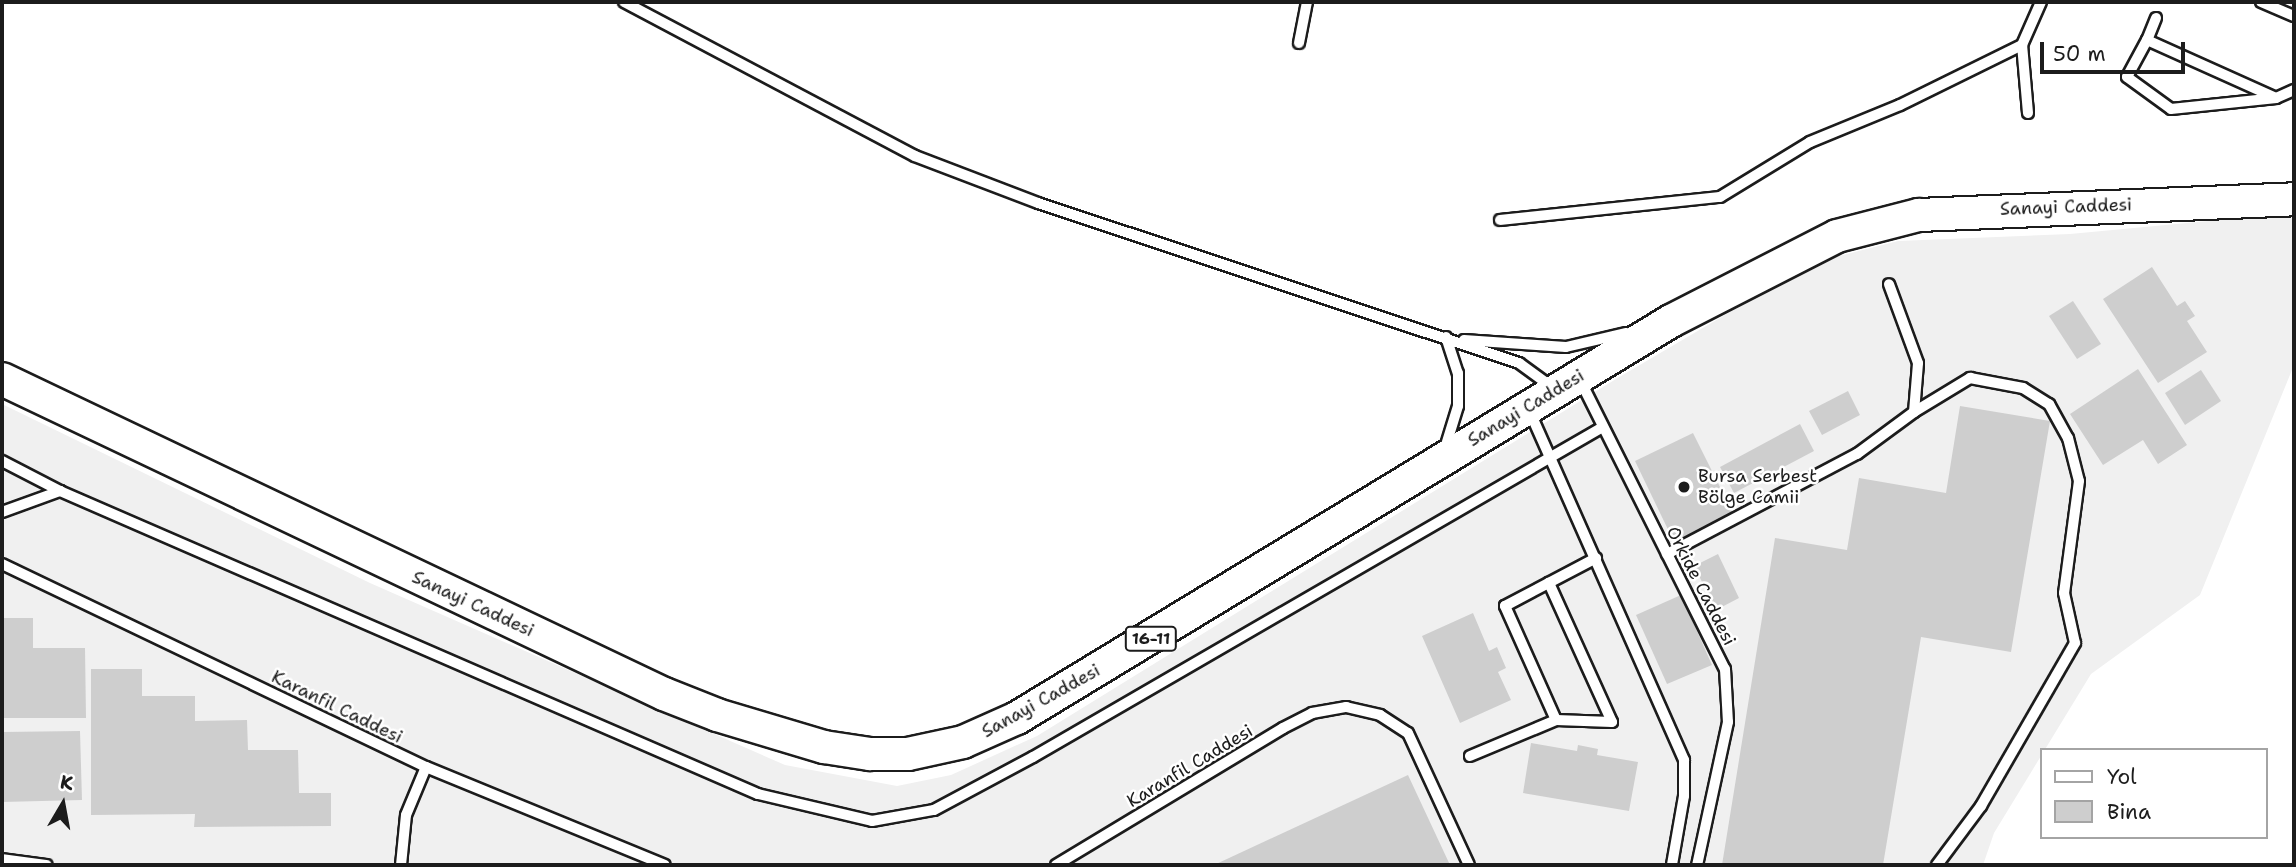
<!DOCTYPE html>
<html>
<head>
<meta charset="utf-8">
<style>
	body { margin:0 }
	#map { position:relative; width:2296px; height:867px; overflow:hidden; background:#fff; font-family:"Shantell Sans",sans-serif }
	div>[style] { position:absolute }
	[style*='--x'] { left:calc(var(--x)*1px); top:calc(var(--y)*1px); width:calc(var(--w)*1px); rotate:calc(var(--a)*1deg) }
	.built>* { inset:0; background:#f0f0f0 }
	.building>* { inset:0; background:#cecece }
	.roads { filter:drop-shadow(2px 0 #1c1c1c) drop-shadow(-2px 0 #1c1c1c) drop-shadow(0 2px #1c1c1c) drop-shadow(0 -2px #1c1c1c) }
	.service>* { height:10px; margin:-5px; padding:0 5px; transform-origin:5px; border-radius:5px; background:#fff }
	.primary>* { height:32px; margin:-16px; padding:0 16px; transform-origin:16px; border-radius:16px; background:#fff }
	.dots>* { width:19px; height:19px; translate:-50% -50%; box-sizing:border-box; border:4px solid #fff; border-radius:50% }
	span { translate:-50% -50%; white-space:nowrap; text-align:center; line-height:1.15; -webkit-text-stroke:5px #fff; paint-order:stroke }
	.shield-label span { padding:2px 5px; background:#fff; border:2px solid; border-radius:5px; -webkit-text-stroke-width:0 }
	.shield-label { font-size:16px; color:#1c1c1c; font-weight:700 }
	.street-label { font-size:18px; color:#1c1c1c }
	.poi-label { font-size:18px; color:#1c1c1c }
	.left { translate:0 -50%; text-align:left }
	.frame { position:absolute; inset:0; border:4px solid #1c1c1c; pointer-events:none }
	.legend { position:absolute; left:2040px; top:748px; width:228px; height:91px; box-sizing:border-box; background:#fff; border:2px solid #a4a4a4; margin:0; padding:9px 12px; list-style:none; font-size:21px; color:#1c1c1c }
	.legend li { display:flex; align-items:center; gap:14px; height:35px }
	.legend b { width:35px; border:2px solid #a4a4a4 }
	.north { position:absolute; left:28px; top:769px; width:70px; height:70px; -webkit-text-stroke:5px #fff; paint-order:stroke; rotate:10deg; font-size:19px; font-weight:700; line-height:28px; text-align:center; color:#1c1c1c }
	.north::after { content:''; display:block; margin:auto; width:24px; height:32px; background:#1c1c1c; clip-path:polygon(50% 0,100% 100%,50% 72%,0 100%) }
	.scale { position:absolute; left:2040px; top:42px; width:145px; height:32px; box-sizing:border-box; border:4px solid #1c1c1c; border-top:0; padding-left:9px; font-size:21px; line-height:24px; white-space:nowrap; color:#1c1c1c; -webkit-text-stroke:5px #fff; paint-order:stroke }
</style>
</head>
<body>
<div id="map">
	<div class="built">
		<div style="clip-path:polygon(2294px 213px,2294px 365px,2200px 595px,2091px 674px,1994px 833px,1983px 865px,2px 865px,2px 404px,370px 583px,785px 765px,897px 786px,951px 775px,1037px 736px,1616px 379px,1730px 312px,1839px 256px,1898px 241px,2070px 234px)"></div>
	</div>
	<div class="building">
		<div style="clip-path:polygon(2152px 267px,2177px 306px,2185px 301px,2195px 316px,2187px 321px,2207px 352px,2158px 383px,2103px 299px)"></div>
		<div style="clip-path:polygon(2073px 301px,2101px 344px,2077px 359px,2049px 316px)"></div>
		<div style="clip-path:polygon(2138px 369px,2187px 445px,2158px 464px,2143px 440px,2103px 465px,2070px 414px)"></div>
		<div style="clip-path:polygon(2201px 370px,2221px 401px,2185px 425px,2165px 393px)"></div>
		<div style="clip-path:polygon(1848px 391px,1860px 415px,1822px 435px,1809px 411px)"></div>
		<div style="clip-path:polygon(1960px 406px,2050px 421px,2011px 652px,1921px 637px,1883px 865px,1722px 865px,1775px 538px,1847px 550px,1859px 478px,1946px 493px)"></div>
		<div style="clip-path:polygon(1800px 424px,1814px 451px,1734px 493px,1720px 467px)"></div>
		<div style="clip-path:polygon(1693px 433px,1733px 513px,1674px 542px,1635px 461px)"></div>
		<div style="clip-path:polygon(1718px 554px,1739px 598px,1716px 610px,1694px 566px)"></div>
		<div style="clip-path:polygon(1681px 595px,1712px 665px,1667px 684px,1636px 615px)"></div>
		<div style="clip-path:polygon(1473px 613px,1489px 651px,1497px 647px,1506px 668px,1498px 672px,1511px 700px,1460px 723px,1422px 636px)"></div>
		<div style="clip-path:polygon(2px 618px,33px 618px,33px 648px,85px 648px,86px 718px,2px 718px)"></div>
		<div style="clip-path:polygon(91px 669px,142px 669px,142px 696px,195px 696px,195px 721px,247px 720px,248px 750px,298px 750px,299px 793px,331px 793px,331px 826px,194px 827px,195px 814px,91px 815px)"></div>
		<div style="clip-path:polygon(80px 731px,82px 800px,2px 802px,2px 732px)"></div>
		<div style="clip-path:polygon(1531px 743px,1577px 751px,1578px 745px,1598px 749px,1597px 755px,1638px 762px,1629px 811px,1523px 793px)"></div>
		<div style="clip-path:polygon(1408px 775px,1450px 865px,1214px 865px)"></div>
	</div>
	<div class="roads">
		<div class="service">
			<div style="--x:624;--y:2;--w:329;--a:27.9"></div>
			<div style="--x:915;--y:156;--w:132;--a:20.9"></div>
			<div style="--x:1038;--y:203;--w:507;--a:18.4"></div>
			<div style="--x:1519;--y:363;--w:39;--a:36"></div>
			<div style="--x:2261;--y:2;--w:36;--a:23"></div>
			<div style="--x:2156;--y:18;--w:24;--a:112"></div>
			<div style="--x:2147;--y:40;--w:141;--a:24.2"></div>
			<div style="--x:2276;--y:98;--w:20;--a:-24"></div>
			<div style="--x:2147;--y:40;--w:42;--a:118.4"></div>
			<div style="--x:2127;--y:77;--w:54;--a:36"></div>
			<div style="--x:2171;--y:109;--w:106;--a:-6"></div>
			<div style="--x:1299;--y:43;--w:42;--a:-79"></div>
			<div style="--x:2028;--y:113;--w:68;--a:-95"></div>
			<div style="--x:2022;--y:45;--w:47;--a:-66.2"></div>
			<div style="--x:1500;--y:220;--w:221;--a:-6"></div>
			<div style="--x:1720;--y:197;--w:105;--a:-31.4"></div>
			<div style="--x:1810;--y:142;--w:97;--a:-22.3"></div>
			<div style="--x:1900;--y:105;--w:136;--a:-26.2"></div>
			<div style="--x:1446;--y:337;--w:38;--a:72"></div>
			<div style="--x:1458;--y:373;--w:33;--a:90"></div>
			<div style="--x:1458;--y:406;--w:41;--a:107.1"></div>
			<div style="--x:1464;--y:340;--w:102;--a:3.9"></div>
			<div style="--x:1566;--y:347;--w:62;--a:-13.1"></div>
			<div style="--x:1581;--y:382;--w:321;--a:63.4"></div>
			<div style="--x:1725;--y:669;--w:53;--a:86.8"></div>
			<div style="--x:1728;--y:722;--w:146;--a:102.2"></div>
			<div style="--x:1529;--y:410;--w:383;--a:66.1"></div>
			<div style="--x:1684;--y:760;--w:36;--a:90"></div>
			<div style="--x:1684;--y:796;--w:70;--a:99.9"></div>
			<div style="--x:1914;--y:412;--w:66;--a:-31.3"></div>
			<div style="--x:1970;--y:378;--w:54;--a:10.7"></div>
			<div style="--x:2023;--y:388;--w:31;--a:32"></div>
			<div style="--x:2049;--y:404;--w:39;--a:61"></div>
			<div style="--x:2068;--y:438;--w:44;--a:75.7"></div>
			<div style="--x:2079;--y:481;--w:113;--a:97.6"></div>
			<div style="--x:2064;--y:593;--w:51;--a:77.6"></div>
			<div style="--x:2075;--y:643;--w:188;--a:120"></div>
			<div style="--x:1981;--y:806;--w:74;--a:126.7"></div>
			<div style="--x:2;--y:461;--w:65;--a:27.3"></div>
			<div style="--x:60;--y:491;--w:761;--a:23.47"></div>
			<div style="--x:758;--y:794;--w:117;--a:13.3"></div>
			<div style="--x:872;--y:821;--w:63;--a:-10.1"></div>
			<div style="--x:934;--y:810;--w:112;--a:-28.2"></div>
			<div style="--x:1033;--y:757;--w:656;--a:-30.08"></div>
			<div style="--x:2;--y:512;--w:62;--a:-19.9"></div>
			<div style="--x:1667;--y:554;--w:215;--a:-27.8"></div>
			<div style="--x:1857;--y:454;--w:71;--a:-36.4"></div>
			<div style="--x:1914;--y:412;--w:49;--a:-85.3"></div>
			<div style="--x:1918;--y:363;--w:84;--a:-110.2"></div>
			<div style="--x:2;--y:564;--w:470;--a:25.6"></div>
			<div style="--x:426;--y:767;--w:258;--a:22.3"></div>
			<div style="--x:1556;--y:720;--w:125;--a:-114.1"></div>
			<div style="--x:1505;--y:606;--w:103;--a:-27.8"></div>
			<div style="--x:1470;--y:756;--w:93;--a:-22.7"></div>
			<div style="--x:1556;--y:720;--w:56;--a:2"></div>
			<div style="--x:1612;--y:722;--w:153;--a:-114.4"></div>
			<div style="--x:2;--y:859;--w:45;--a:7.6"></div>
			<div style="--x:401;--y:865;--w:50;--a:-84.3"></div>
			<div style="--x:406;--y:815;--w:52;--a:-67.4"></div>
			<div style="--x:1056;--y:865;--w:265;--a:-31.1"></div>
			<div style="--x:1283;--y:728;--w:33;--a:-27"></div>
			<div style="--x:1312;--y:713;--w:35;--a:-10"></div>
			<div style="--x:1346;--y:707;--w:35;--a:13"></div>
			<div style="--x:1380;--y:715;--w:33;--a:33"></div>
			<div style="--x:1408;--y:733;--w:145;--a:65.2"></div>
		</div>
		<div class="primary">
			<div style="--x:2;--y:379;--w:733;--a:25.45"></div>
			<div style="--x:664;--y:694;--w:57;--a:21.6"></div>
			<div style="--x:717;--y:715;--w:112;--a:16.7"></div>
			<div style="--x:824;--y:747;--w:47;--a:8.7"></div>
			<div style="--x:870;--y:754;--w:38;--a:0"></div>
			<div style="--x:908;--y:754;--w:56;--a:-12.3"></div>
			<div style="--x:963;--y:742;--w:59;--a:-24"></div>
			<div style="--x:1017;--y:718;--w:765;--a:-31.26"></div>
			<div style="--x:1671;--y:321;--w:186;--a:-27.1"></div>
			<div style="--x:1837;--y:236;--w:85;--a:-14.4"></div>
			<div style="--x:1919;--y:215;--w:375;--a:-2.4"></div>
		</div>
	</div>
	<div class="dots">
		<div style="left:1684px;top:487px;background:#1c1c1c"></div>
	</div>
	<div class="shield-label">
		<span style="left:1151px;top:639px">16-11</span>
	</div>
	<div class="street-label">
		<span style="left:2066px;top:207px;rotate:-2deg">Sanayi Caddesi</span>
		<span style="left:1526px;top:408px;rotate:-31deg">Sanayi Caddesi</span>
		<span style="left:1701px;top:586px;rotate:63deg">Orkide Caddesi</span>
		<span style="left:473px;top:604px;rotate:25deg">Sanayi Caddesi</span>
		<span style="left:1041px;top:701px;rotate:-29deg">Sanayi Caddesi</span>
		<span style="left:337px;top:707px;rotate:26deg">Karanfil Caddesi</span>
		<span style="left:1190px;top:766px;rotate:-31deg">Karanfil Caddesi</span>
	</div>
	<div class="poi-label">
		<span class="left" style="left:1698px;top:487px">Bursa Serbest<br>Bölge Camii</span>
	</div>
	<div class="frame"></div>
	<ul class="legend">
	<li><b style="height:9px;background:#fff"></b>Yol</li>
	<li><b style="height:19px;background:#cecece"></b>Bina</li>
	</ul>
	<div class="north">K</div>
	<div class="scale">50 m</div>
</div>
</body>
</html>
